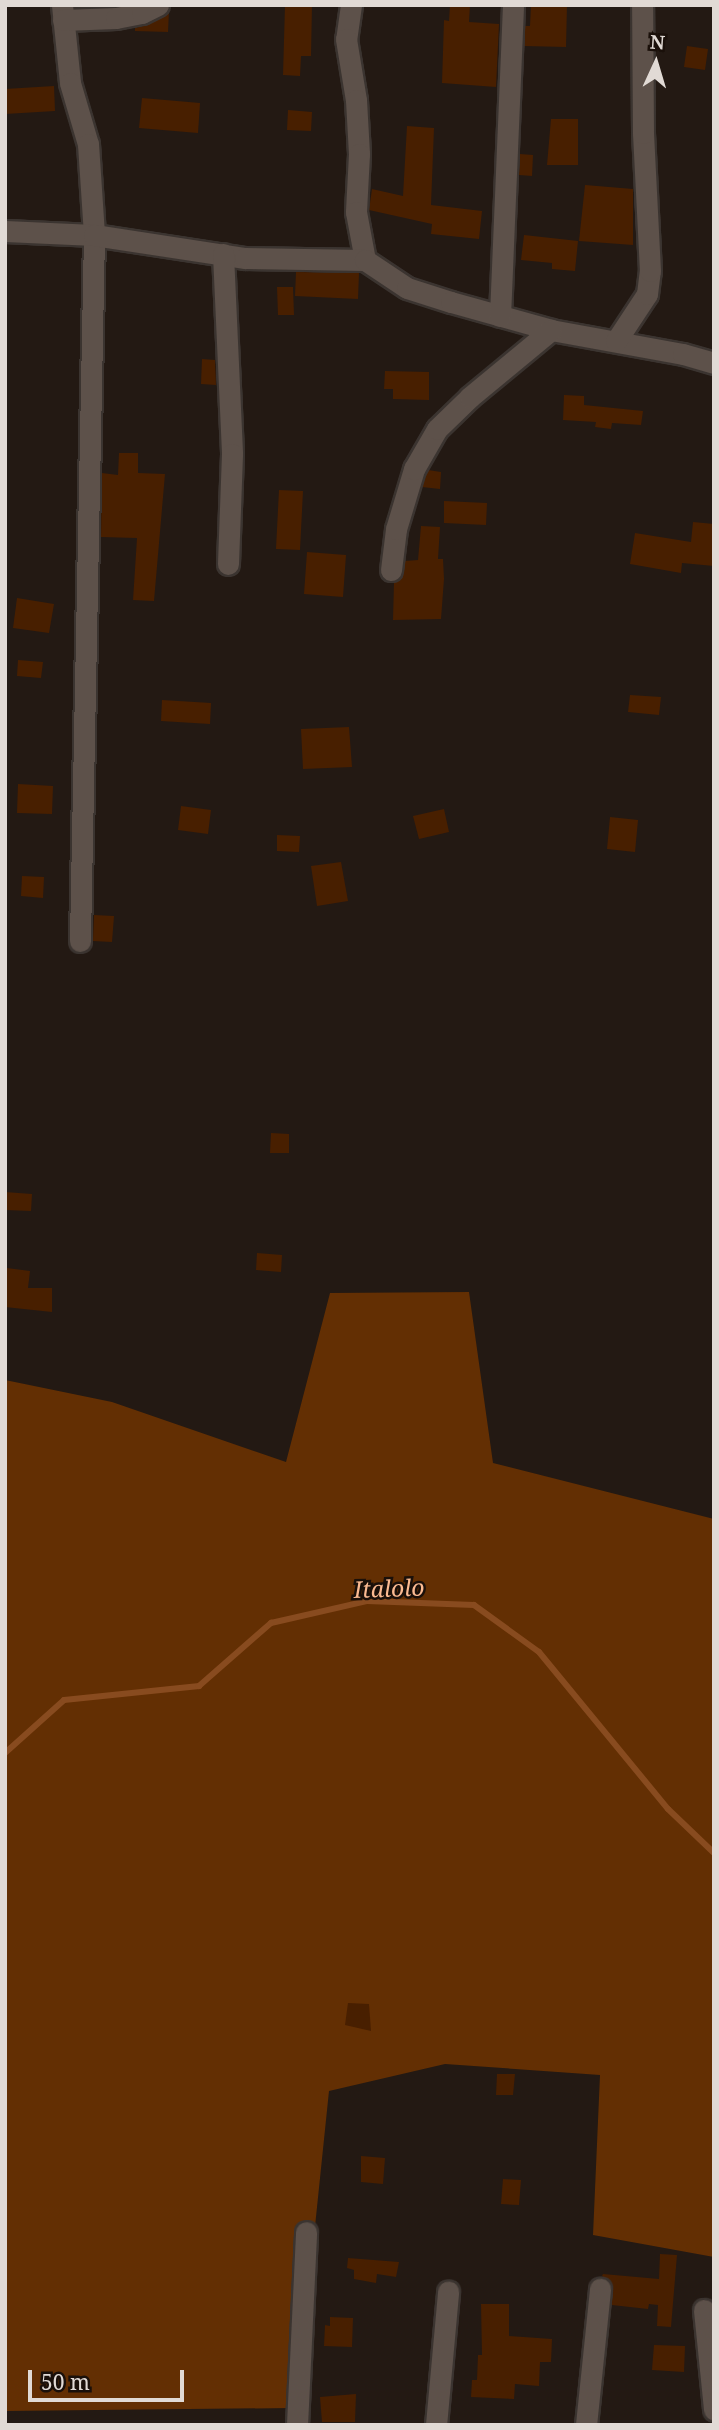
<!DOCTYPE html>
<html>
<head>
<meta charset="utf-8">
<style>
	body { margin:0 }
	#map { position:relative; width:719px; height:2430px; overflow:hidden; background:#231913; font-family:"Noto Serif",serif }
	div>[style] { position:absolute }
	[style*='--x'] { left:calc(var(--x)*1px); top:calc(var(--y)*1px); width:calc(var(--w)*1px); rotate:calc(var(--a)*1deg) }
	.green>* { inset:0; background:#632f03 }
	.stream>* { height:6px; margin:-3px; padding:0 3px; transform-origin:3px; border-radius:3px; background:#884b1f }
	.building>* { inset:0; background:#481f00 }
	.roads { filter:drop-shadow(2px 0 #3b3430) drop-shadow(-2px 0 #3b3430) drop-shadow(0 2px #3b3430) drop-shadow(0 -2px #3b3430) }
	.minor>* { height:21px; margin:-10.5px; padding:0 10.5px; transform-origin:10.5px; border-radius:10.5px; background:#5d514a }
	span { translate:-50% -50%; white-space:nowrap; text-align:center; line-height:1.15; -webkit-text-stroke:5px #1a100a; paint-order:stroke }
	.water-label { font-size:23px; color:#fbba91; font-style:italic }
	.frame { position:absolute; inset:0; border:7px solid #e1dad5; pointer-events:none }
	.north { position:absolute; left:621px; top:28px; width:70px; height:70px; -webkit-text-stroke:5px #1a100a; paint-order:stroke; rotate:4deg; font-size:19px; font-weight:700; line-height:28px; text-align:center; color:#e1dad5 }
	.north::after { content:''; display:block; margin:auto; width:24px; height:32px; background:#e1dad5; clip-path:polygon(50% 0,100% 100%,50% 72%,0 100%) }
	.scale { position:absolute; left:28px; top:2370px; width:156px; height:32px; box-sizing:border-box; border:4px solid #e1dad5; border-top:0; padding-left:9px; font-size:21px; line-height:24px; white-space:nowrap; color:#e1dad5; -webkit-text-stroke:5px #1a100a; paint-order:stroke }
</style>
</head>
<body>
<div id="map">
	<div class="green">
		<div style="clip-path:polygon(469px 1292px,493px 1463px,714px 1519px,714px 2257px,593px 2235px,600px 2075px,445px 2064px,329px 2091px,304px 2333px,290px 2408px,5px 2411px,5px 1380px,112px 1402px,286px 1462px,330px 1293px)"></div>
	</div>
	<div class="stream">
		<div style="--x:5;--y:1753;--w:79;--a:-41.9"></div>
		<div style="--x:64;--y:1700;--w:136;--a:-5.9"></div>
		<div style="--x:199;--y:1686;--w:96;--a:-41.2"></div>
		<div style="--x:271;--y:1623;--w:98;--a:-12.9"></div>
		<div style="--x:367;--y:1601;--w:107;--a:2.1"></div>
		<div style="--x:474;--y:1605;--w:80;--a:35.9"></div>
		<div style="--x:539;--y:1652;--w:203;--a:50.6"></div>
		<div style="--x:668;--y:1809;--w:64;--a:43.7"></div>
	</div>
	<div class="building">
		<div style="clip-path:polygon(285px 5px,312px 5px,311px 56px,301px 56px,300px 76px,283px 75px)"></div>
		<div style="clip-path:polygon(450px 5px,470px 5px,469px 22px,499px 24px,496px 87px,442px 83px,444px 20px,449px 21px)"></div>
		<div style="clip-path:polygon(531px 5px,567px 5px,566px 47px,524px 46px,525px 26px,530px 26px)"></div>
		<div style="clip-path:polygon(169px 11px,168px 32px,135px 31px,135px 28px,148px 25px)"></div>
		<div style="clip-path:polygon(687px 46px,708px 49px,705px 70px,684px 67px)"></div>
		<div style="clip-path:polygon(54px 86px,55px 111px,5px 114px,5px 89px)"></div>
		<div style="clip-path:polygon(142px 98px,200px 103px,198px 133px,139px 128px)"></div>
		<div style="clip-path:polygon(288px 110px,312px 112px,311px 131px,287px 130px)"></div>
		<div style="clip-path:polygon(551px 119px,578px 119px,578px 165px,547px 165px)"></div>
		<div style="clip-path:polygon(407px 126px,434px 128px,431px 205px,482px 211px,479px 239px,431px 234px,432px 224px,369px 210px,372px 189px,403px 196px)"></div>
		<div style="clip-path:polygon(520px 154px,533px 155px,532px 176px,519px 175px)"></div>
		<div style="clip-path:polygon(585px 185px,633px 189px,633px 245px,579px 241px)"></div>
		<div style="clip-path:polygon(524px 235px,578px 241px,575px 271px,552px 269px,552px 263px,521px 260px)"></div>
		<div style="clip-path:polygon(296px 272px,359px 273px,358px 299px,295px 296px)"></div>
		<div style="clip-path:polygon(277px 287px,293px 287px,294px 315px,278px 315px)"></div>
		<div style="clip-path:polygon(202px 359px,215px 360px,216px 385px,201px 384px)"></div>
		<div style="clip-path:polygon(385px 371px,429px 372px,429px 400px,393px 399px,393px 389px,384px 389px)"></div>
		<div style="clip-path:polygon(564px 395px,584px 396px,584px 405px,643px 411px,641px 425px,612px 423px,611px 429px,595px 427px,596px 422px,563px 420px)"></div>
		<div style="clip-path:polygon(119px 453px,138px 453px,138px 473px,165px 474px,154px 601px,133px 600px,137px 538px,101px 537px,102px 473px,118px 475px)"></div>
		<div style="clip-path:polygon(428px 470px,441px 472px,440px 489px,422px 487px)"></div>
		<div style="clip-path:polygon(279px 490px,303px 491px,300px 550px,276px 549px)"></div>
		<div style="clip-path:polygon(444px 501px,487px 503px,486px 525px,444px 523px)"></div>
		<div style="clip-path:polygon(693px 522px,714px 524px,714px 566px,682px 563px,681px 573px,630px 564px,635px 533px,691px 542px)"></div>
		<div style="clip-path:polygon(421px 526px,440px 527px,438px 559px,443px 559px,444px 579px,441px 619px,393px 620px,394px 582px,402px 577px,405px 561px,418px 560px)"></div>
		<div style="clip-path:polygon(307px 552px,346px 555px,343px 597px,304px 594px)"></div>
		<div style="clip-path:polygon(17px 598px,54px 604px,49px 633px,13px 628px)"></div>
		<div style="clip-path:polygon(18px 660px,43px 662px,41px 678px,17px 676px)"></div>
		<div style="clip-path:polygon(630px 695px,661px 697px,659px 715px,628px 712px)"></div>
		<div style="clip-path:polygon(162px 700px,211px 703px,210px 724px,161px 721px)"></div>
		<div style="clip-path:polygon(349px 727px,352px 767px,303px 769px,301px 729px)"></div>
		<div style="clip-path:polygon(18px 784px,53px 786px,52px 814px,17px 813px)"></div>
		<div style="clip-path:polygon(181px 806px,211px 810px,208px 834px,178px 830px)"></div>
		<div style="clip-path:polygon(444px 809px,449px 832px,419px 839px,413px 816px)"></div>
		<div style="clip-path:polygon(610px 817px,638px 820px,635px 852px,607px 849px)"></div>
		<div style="clip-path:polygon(277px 835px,300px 836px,299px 852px,277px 851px)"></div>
		<div style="clip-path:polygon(341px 862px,348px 901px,317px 906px,311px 866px)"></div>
		<div style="clip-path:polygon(22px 876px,44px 877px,43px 898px,21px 896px)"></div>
		<div style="clip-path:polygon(94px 915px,114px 916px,112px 942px,93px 941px)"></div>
		<div style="clip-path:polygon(271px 1133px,289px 1134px,289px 1153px,270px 1153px)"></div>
		<div style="clip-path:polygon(5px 1192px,32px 1194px,31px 1211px,5px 1210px)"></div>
		<div style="clip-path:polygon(257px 1253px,282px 1255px,281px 1272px,256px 1270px)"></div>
		<div style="clip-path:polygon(7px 1268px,30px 1271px,28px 1288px,52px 1288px,52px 1312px,5px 1307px)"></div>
		<div style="clip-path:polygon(348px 2003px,369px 2004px,371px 2031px,345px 2025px)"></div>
		<div style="clip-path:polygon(497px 2074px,515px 2074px,513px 2095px,496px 2095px)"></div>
		<div style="clip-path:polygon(361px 2156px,385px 2158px,383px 2184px,361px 2182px)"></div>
		<div style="clip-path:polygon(503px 2179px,521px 2180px,519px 2205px,501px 2204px)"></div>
		<div style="clip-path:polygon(660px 2254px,677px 2255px,671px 2327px,657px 2326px,658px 2305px,649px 2304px,648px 2309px,612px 2305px,612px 2284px,602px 2276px,603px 2274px,659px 2279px)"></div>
		<div style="clip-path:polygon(348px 2258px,399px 2262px,396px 2277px,377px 2274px,376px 2283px,354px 2279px,354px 2270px,347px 2268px)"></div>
		<div style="clip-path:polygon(481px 2304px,509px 2304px,509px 2336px,552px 2339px,551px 2362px,540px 2362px,539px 2386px,515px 2384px,514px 2399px,471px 2397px,472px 2380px,477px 2380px,478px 2355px,482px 2355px)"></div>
		<div style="clip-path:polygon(330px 2317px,353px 2318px,352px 2347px,324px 2346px,325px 2325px,330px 2326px)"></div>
		<div style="clip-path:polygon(654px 2345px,685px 2346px,684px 2372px,652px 2370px)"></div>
		<div style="clip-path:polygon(356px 2394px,355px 2422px,322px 2422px,320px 2397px)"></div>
	</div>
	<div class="roads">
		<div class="minor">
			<div style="--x:62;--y:5;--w:78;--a:84.1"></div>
			<div style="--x:70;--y:83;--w:64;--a:73.6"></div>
			<div style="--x:88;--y:144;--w:91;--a:86.2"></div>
			<div style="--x:94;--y:235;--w:706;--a:91.14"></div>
			<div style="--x:351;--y:5;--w:34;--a:98"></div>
			<div style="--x:346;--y:39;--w:62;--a:80.7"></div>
			<div style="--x:356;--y:100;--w:54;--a:86.8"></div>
			<div style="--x:359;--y:154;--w:58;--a:93"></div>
			<div style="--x:356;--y:212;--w:49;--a:79.4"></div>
			<div style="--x:63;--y:20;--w:53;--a:-2.2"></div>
			<div style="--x:116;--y:18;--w:26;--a:-11"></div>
			<div style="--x:142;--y:13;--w:18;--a:-27"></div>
			<div style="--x:5;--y:231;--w:89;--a:2.6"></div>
			<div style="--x:94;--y:235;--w:153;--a:8.7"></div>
			<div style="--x:245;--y:258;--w:120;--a:1"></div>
			<div style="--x:365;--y:260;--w:50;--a:33.7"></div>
			<div style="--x:407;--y:288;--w:46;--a:17.7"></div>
			<div style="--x:451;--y:302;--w:104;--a:15.6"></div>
			<div style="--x:551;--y:330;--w:134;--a:10.3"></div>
			<div style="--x:683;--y:354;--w:32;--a:16"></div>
			<div style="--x:223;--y:254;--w:200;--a:87.4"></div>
			<div style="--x:232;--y:454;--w:110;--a:92.1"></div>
			<div style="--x:500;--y:316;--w:311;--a:-87.6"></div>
			<div style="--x:616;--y:341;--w:56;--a:-56.6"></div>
			<div style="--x:647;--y:294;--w:23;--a:-83"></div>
			<div style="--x:650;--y:271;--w:138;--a:-92.9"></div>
			<div style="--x:643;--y:133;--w:128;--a:-90.4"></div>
			<div style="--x:391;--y:570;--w:41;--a:-83"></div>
			<div style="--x:396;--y:529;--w:63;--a:-73.3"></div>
			<div style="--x:414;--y:469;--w:46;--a:-60.1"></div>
			<div style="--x:437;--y:429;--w:46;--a:-44.1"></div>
			<div style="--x:470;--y:397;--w:105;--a:-39.6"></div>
			<div style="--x:704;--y:2310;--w:100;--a:84.2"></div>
			<div style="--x:297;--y:2425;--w:193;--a:-87.3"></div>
			<div style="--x:436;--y:2425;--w:134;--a:-84.8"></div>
			<div style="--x:586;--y:2425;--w:137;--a:-84.1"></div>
		</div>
	</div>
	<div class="water-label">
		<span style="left:389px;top:1588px;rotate:-2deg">Italolo</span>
	</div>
	<div class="frame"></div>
	<div class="north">N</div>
	<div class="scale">50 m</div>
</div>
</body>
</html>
